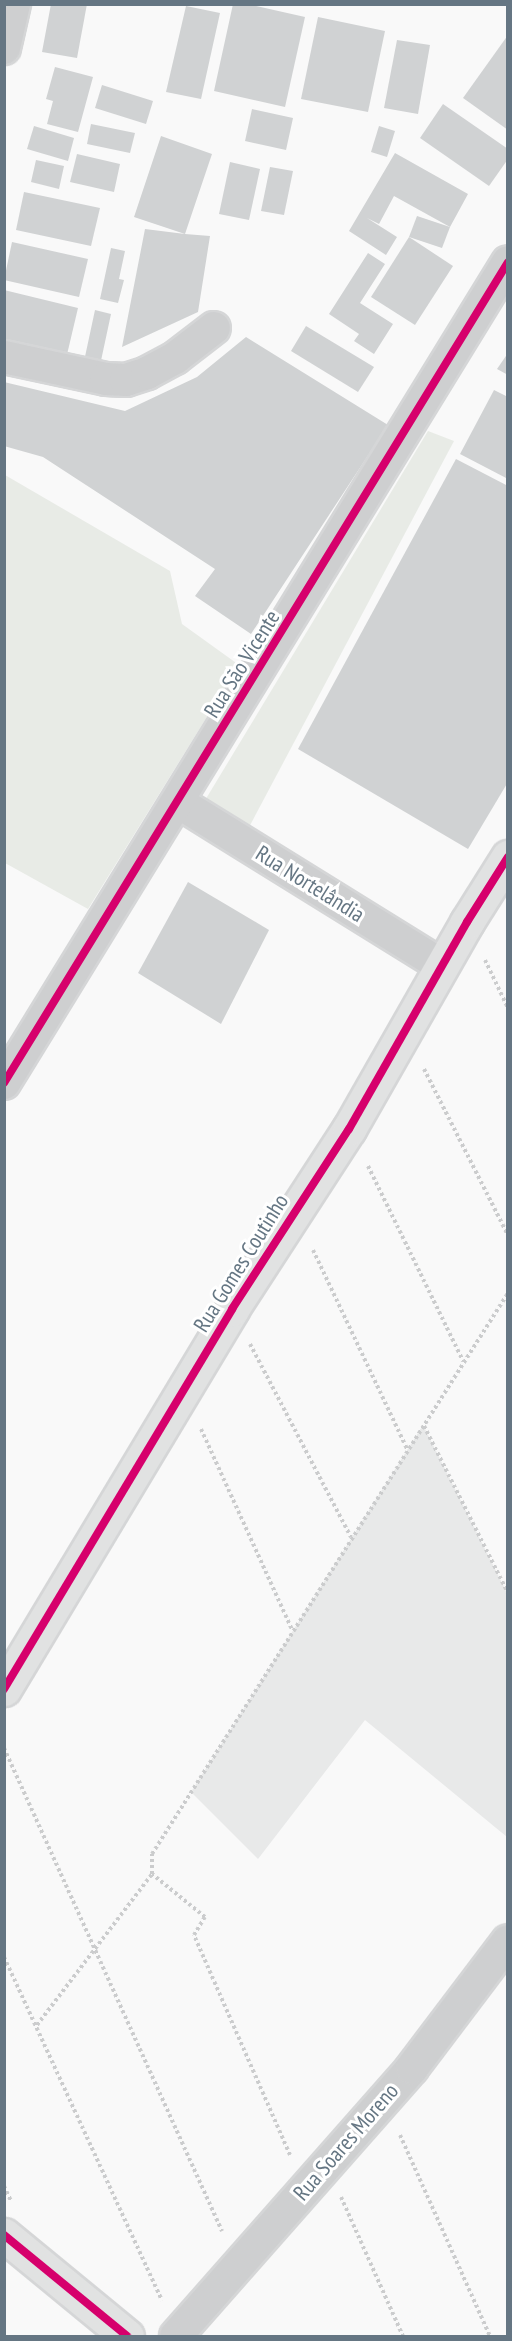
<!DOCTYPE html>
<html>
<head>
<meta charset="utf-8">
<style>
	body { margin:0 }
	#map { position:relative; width:512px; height:2341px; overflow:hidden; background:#f9f9f9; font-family:"PT Sans Narrow",sans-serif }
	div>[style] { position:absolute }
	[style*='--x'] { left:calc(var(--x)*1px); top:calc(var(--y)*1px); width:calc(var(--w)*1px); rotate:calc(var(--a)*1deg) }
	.built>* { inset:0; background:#e8e9e9 }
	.green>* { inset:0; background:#e8ebe6 }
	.building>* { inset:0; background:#d0d2d3 }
	.path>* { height:4px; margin-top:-2px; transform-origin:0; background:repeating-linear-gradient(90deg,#cbcccd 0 3px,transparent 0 6px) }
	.roads { filter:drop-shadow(2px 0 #d5d6d7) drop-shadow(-2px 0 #d5d6d7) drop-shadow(0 2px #d5d6d7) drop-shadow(0 -2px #d5d6d7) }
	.street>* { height:32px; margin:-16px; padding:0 16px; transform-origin:16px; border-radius:16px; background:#cecfd0 }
	.secondary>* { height:33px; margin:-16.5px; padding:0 16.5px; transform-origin:16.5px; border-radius:16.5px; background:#e1e2e2 }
	.cycleway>* { height:8px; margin:-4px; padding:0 4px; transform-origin:4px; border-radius:4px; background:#d6006c }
	span { translate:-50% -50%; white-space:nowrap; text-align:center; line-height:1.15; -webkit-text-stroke:6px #fff; paint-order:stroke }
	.street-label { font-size:22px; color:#657683 }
	.frame { position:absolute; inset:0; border:6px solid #657683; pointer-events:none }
</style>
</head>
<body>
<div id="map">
	<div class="built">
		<div style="clip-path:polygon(423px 1425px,507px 1593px,507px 1837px,365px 1720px,258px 1859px,191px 1792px)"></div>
	</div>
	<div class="green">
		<div style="clip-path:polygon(428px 431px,454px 441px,247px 831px,201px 807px)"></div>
		<div style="clip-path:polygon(5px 475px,170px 571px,182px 624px,239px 665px,88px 909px,5px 863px)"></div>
	</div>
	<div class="building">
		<div style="clip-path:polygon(51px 4px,87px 4px,77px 58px,42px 52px)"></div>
		<div style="clip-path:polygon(233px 4px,247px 4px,305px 17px,285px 107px,214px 91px)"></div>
		<div style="clip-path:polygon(186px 6px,220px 13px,201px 99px,166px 92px)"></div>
		<div style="clip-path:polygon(318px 17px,385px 31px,368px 112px,301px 99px)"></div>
		<div style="clip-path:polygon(508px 35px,508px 130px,463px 98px)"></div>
		<div style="clip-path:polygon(397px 40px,430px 45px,418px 114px,384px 108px)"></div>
		<div style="clip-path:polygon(55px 67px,93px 77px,78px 132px,47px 124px,53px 101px,46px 99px)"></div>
		<div style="clip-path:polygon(102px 85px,153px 101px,146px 124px,95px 108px)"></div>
		<div style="clip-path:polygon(443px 104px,508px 149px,508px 159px,489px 186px,420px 138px)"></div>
		<div style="clip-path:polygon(252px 109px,293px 118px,286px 150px,245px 141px)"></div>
		<div style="clip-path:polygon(91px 124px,135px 133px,130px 153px,87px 144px)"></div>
		<div style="clip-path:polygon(34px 126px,74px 138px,68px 161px,27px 149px)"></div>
		<div style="clip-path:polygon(379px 126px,395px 131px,387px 157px,371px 152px)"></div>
		<div style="clip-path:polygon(161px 136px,212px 154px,185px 234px,210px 236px,198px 312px,122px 347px,145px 229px,185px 234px,134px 217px)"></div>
		<div style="clip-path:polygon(395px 153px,468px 194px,450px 227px,394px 196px,379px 224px,367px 218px,397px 237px,386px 255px,349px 231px)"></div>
		<div style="clip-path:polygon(77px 154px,120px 164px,114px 192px,70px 182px)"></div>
		<div style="clip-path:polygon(36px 160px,64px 166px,59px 189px,31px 182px)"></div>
		<div style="clip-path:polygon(230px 162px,260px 169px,249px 220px,219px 214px)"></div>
		<div style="clip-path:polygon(270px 167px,293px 171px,284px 215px,261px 211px)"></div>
		<div style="clip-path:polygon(24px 192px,100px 208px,91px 246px,16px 230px)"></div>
		<div style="clip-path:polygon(417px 216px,450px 227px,442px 248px,409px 237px)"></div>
		<div style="clip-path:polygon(409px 237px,453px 266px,415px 325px,371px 297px)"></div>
		<div style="clip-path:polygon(12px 242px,88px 259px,79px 297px,4px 280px)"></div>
		<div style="clip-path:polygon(111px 248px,125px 251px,119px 279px,124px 280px,118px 303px,100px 299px)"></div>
		<div style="clip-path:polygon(368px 253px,385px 264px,360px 303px,393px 324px,374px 354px,354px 341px,359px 334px,329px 314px)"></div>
		<div style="clip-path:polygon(4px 290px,78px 308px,65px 363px,4px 349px)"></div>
		<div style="clip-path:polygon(95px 310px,111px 314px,99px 370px,83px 366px)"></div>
		<div style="clip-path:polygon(306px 326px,374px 367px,358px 392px,291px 351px)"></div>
		<div style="clip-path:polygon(246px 337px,388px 425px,251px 634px,195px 596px,215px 569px,43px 457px,4px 446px,4px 382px,125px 411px,197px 377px)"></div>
		<div style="clip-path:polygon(508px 353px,508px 375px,497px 369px)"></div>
		<div style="clip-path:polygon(494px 390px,508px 397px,508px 479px,460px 454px)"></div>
		<div style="clip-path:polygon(456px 459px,508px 486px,508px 782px,468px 849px,298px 749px)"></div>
		<div style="clip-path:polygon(188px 882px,269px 930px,221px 1024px,138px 973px)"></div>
	</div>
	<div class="path">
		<div style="--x:485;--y:960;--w:53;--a:64.4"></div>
		<div style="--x:424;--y:1069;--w:186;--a:63.2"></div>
		<div style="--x:368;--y:1166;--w:217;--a:64"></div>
		<div style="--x:313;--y:1250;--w:220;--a:64.7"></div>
		<div style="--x:250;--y:1344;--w:218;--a:62.4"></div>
		<div style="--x:424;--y:1426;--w:187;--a:63.3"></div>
		<div style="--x:201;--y:1429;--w:221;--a:65.6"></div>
		<div style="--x:4;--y:1748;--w:530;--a:65.71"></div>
		<div style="--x:4;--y:1957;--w:378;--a:65.3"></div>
		<div style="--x:37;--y:2025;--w:190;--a:-52.7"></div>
		<div style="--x:400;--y:2135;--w:220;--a:65.9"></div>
		<div style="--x:290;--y:2155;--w:240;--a:-113.6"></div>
		<div style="--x:194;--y:1935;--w:21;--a:-59"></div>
		<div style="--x:205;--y:1917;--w:68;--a:-140.9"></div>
		<div style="--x:152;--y:1874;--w:20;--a:-90"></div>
		<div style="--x:152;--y:1854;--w:664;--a:-57.6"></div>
		<div style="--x:4;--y:2186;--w:17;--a:65"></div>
		<div style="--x:341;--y:2197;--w:152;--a:66"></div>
	</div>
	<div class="roads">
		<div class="street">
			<div style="--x:4;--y:48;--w:45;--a:-77.2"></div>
			<div style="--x:4;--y:357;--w:104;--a:12.2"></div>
			<div style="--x:106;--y:379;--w:20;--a:3"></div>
			<div style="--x:126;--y:380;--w:22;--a:-18"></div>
			<div style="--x:147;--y:373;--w:32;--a:-28"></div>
			<div style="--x:175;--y:358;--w:49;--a:-37.6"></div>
			<div style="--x:178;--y:802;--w:311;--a:31.8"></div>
			<div style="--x:4;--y:1083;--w:963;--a:-58.45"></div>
			<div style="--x:176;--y:2336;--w:357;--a:-48.6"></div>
			<div style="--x:412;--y:2068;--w:159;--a:-52.9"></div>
		</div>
		<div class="secondary">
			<div style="--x:4;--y:1689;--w:443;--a:-59"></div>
			<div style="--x:232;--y:1309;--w:215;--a:-57"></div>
			<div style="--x:349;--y:1129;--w:238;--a:-60.3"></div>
			<div style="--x:467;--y:922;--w:77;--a:-57.8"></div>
			<div style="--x:4;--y:2235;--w:159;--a:39.4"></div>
		</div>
	</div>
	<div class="cycleway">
		<div style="--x:4;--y:1083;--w:963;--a:-58.45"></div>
		<div style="--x:4;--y:1689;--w:443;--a:-59"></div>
		<div style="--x:232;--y:1309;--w:215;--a:-57"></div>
		<div style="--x:349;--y:1129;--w:238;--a:-60.3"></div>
		<div style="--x:467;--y:922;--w:77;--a:-57.8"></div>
		<div style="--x:4;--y:2235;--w:159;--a:39.4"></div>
	</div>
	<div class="street-label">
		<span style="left:242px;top:664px;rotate:-58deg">Rua São Vicente</span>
		<span style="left:310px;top:884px;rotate:32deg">Rua Nortelândia</span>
		<span style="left:241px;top:1263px;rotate:-58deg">Rua Gomes Coutinho</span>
		<span style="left:346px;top:2142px;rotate:-49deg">Rua Soares Moreno</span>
	</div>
	<div class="frame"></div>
</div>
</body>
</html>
